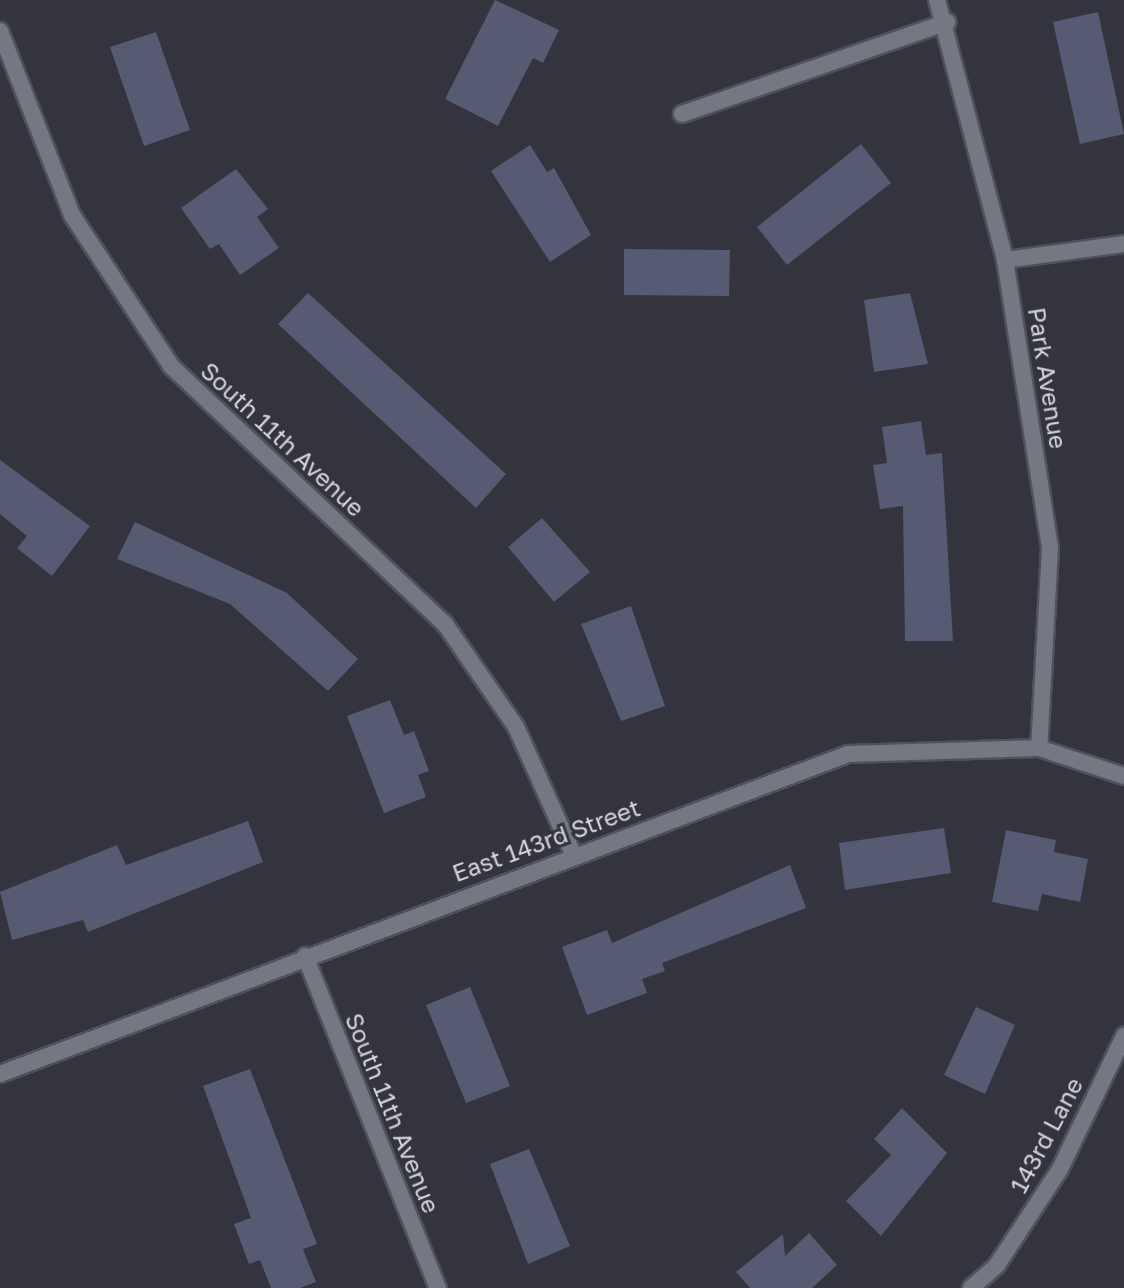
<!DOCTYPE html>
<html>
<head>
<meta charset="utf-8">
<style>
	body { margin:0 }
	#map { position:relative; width:1124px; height:1288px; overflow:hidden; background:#33343d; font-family:"Golos Text",sans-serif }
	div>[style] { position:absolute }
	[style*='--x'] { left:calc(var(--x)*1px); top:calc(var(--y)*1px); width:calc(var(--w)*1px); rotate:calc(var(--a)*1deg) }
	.building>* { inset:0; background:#565a73 }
	.roads { filter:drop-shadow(2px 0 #505159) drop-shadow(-2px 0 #505159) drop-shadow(0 2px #505159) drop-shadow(0 -2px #505159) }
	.minor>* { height:16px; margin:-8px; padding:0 8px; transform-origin:8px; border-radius:8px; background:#757783 }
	span { translate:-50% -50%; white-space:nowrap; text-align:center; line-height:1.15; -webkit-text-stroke:6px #33343d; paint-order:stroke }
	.street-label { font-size:24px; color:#d4d5db }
</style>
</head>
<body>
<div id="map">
	<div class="building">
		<div style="clip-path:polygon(495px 0,559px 30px,543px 63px,533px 58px,498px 126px,445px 99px)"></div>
		<div style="clip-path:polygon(1098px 12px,1124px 134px,1080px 144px,1053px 22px)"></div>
		<div style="clip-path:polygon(156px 32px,190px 130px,144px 146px,110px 47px)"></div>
		<div style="clip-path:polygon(861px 144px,891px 183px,787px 265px,757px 227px)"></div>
		<div style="clip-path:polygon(530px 145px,547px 172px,554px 168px,591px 235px,550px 262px,491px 171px)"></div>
		<div style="clip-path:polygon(236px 169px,268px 209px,257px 217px,279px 248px,240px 275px,219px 244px,210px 249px,181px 208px)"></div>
		<div style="clip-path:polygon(624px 249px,730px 250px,729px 296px,624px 295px)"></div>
		<div style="clip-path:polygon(308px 293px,506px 474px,476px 508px,278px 324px)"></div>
		<div style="clip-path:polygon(910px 293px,928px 364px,874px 372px,864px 300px)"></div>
		<div style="clip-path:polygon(921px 421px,926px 455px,942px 453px,953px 641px,905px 641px,903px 506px,880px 509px,873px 465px,887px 463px,882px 427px)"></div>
		<div style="clip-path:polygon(0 460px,90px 526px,52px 576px,17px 548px,27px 536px,0 514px)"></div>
		<div style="clip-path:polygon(542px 518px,590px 572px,554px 602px,508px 547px)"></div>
		<div style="clip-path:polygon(135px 522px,287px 593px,358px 659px,328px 691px,230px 604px,117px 559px)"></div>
		<div style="clip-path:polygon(631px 606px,665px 706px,621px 721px,581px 624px)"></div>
		<div style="clip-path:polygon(390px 700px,404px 735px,414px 731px,429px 771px,418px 775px,426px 797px,384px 813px,347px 716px)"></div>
		<div style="clip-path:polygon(248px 821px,263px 862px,88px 932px,83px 920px,12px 940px,0 892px,117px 845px,126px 865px)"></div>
		<div style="clip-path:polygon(944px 828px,951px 873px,845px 890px,839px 843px)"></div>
		<div style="clip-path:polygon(1006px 830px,1056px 840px,1054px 852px,1088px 859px,1080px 902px,1042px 894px,1038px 911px,992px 902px)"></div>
		<div style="clip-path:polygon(790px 865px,806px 908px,662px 963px,665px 971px,642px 979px,647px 993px,587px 1015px,562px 947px,607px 930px,612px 943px)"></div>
		<div style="clip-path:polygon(470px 987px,510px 1086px,466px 1103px,426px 1005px)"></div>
		<div style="clip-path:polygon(976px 1007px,1015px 1025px,985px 1094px,944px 1075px)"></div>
		<div style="clip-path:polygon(250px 1069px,317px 1244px,303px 1249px,316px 1282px,300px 1288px,271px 1288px,260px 1260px,249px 1264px,234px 1224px,251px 1218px,203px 1086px)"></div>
		<div style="clip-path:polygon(902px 1108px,947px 1153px,881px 1236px,846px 1201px,891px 1155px,874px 1139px)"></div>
		<div style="clip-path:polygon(529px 1149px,570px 1246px,528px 1264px,490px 1164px)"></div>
		<div style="clip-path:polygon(809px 1233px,837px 1265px,812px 1288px,750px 1288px,736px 1272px,783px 1234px,785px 1256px)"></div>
	</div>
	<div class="roads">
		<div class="minor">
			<div style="--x:937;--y:0;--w:269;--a:75.3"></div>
			<div style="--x:1005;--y:260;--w:291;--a:81.1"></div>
			<div style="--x:1050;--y:548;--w:200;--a:93.1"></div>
			<div style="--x:0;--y:31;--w:198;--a:68.6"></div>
			<div style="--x:72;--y:215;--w:181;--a:56.7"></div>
			<div style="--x:171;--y:366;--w:376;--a:43.3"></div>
			<div style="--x:445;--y:624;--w:125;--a:55.4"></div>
			<div style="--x:516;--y:727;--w:139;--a:65.8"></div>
			<div style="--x:682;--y:114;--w:281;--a:-19.1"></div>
			<div style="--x:1005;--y:260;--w:120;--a:-7.7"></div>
			<div style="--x:305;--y:956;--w:358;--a:68.2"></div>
			<div style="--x:0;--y:1074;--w:906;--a:-20.67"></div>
			<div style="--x:848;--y:754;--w:191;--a:-1.8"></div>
			<div style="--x:1039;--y:748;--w:89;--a:18.2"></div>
			<div style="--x:971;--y:1288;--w:35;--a:-41"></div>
			<div style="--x:997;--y:1265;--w:115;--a:-56.7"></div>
			<div style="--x:1060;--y:1169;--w:148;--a:-64.3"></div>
		</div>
	</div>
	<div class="street-label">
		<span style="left:1048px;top:378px;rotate:81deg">Park Avenue</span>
		<span style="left:283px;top:439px;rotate:43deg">South 11th Avenue</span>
		<span style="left:546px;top:840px;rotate:-20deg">East 143rd Street</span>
		<span style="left:393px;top:1113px;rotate:68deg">South 11th Avenue</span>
		<span style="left:1046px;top:1135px;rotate:-62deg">143rd Lane</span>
	</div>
</div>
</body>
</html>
